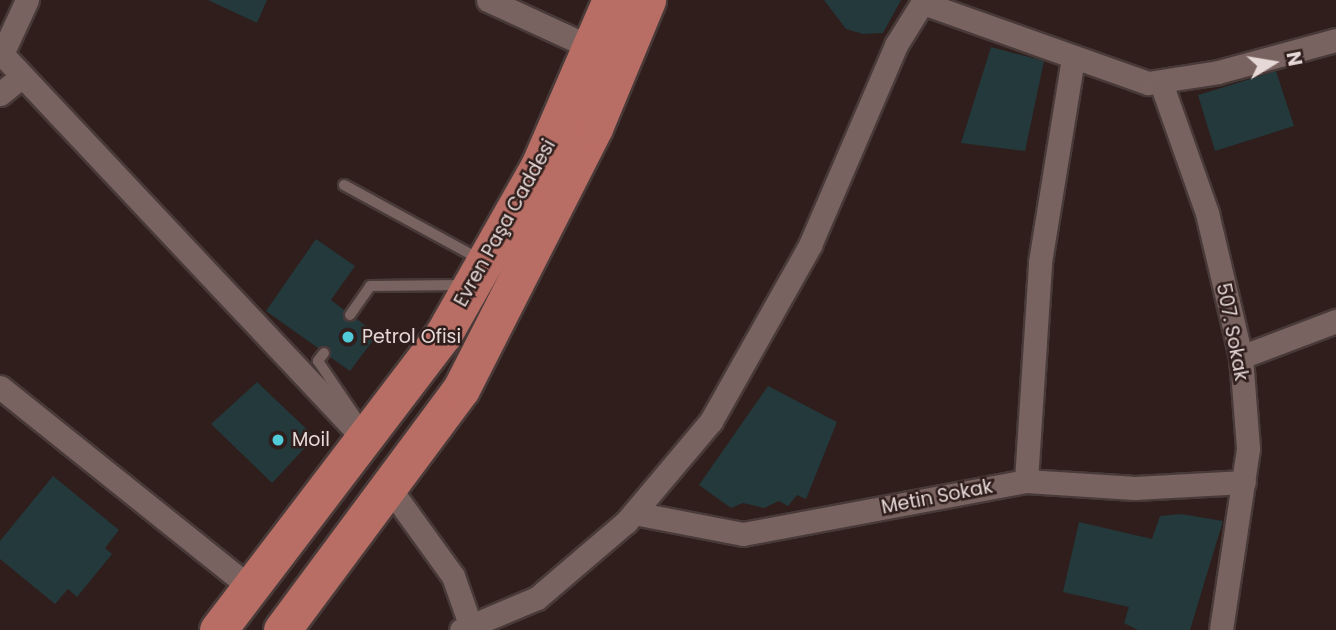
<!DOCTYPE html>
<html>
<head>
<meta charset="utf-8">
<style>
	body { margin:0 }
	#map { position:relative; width:1336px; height:630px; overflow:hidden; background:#2f1e1b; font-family:Poppins,sans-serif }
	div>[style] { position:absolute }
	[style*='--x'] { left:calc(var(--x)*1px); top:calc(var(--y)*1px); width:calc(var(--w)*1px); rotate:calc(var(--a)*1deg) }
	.building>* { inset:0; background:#23393c }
	.roads { filter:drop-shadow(2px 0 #483a38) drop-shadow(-2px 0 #483a38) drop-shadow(0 2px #483a38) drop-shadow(0 -2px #483a38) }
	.service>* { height:10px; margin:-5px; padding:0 5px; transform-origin:5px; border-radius:5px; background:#796360 }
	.minor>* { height:23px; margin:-11.5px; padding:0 11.5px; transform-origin:11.5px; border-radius:11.5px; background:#796360 }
	.trunk>* { height:37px; margin:-18.5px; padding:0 18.5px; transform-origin:18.5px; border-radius:18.5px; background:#b96e65 }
	.dots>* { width:19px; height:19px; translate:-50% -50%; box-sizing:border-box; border:4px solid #2f1e1b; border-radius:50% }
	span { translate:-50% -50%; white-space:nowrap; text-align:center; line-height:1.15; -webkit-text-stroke:5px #2f1e1b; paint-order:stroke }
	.street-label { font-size:19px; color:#e5d8d6 }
	.poi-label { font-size:19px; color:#e5d8d6 }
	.left { translate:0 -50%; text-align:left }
	.north { position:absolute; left:1238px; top:28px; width:70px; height:70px; -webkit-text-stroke:5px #2f1e1b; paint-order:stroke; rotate:79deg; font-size:19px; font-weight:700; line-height:28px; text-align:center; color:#e5d8d6 }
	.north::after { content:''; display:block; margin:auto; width:24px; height:32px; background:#e5d8d6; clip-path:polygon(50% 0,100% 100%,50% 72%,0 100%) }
</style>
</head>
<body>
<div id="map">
	<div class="building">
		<div style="clip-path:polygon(208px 0,267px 0,257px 23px)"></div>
		<div style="clip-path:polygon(824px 0,901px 0,883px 33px,863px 34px,846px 29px)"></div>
		<div style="clip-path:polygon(991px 47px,1044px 61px,1025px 151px,961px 143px)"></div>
		<div style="clip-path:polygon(1276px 71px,1294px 126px,1215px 151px,1198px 95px)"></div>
		<div style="clip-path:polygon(316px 239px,355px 266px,331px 300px,344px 310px,345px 321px,357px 319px,377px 335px,350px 371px,330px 357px,328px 346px,318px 348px,266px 311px)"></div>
		<div style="clip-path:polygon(257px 382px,315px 437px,272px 483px,211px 424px)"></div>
		<div style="clip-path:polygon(768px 386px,837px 422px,806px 499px,797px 495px,788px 506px,779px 501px,764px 508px,743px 503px,731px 508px,699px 485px)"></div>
		<div style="clip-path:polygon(53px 476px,119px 530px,105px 548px,112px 554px,77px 597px,68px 589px,55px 604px,0 559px,0 541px)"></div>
		<div style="clip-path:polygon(1181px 514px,1223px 521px,1190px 630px,1138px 630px,1124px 623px,1129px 607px,1063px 592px,1079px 522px,1152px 539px,1160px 516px)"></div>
	</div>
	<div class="roads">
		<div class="service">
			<div style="--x:344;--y:185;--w:154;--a:28.7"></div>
			<div style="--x:350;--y:315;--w:35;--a:-55"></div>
			<div style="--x:370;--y:286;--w:91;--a:-0.6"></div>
			<div style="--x:324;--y:353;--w:10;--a:127"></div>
			<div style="--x:318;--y:361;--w:68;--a:55.8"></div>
		</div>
		<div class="minor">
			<div style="--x:488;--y:0;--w:112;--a:24.7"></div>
			<div style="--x:923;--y:3;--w:239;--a:19.6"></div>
			<div style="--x:1148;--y:83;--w:71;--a:-8.9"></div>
			<div style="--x:1218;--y:72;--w:122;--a:-15.2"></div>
			<div style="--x:0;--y:52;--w:528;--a:46.76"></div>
			<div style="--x:2;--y:54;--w:60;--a:-65.2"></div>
			<div style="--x:1161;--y:83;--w:138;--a:70.5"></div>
			<div style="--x:1207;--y:213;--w:148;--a:76.7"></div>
			<div style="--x:1241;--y:357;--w:92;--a:85.6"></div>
			<div style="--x:1248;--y:449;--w:183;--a:98.5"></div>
			<div style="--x:0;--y:94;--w:28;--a:-39"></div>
			<div style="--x:1241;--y:357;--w:102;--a:-20.8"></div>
			<div style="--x:0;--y:387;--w:318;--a:38.7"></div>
			<div style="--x:1026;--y:481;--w:219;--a:-86.3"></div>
			<div style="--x:1040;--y:262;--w:207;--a:-80.8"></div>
			<div style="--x:388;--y:486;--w:111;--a:54.2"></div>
			<div style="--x:453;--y:576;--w:57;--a:70.6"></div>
			<div style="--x:634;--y:513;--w:111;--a:10.9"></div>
			<div style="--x:743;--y:534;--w:288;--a:-10.6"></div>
			<div style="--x:1026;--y:481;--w:109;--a:3.7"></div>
			<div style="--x:1135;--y:488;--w:109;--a:-3.2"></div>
			<div style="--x:461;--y:630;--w:82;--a:-22.8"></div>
			<div style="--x:537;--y:598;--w:117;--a:-40.5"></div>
			<div style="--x:626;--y:522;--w:132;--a:-49.9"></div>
			<div style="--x:711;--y:421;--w:202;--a:-60.6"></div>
			<div style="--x:810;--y:245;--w:218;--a:-66.7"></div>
			<div style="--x:896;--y:45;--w:53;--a:-58.1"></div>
		</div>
		<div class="trunk">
			<div style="--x:218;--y:630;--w:371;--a:-52.7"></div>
			<div style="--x:443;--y:335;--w:194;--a:-60.4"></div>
			<div style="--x:539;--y:166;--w:181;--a:-66.6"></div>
			<div style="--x:282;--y:630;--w:300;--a:-53.4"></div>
			<div style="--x:461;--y:389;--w:293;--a:-63"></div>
			<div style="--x:594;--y:128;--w:139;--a:-67.5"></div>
		</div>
	</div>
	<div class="dots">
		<div style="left:348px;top:337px;background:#52cbd8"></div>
		<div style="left:278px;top:440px;background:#52cbd8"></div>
	</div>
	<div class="street-label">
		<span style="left:505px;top:223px;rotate:-61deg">Evren Paşa Caddesi</span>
		<span style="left:1232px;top:332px;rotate:79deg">507. Sokak</span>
		<span style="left:937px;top:497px;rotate:-11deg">Metin Sokak</span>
	</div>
	<div class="poi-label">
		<span class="left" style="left:362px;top:337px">Petrol Ofisi</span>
		<span class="left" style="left:292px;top:440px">Moil</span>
	</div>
	<div class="north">N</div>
</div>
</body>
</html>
